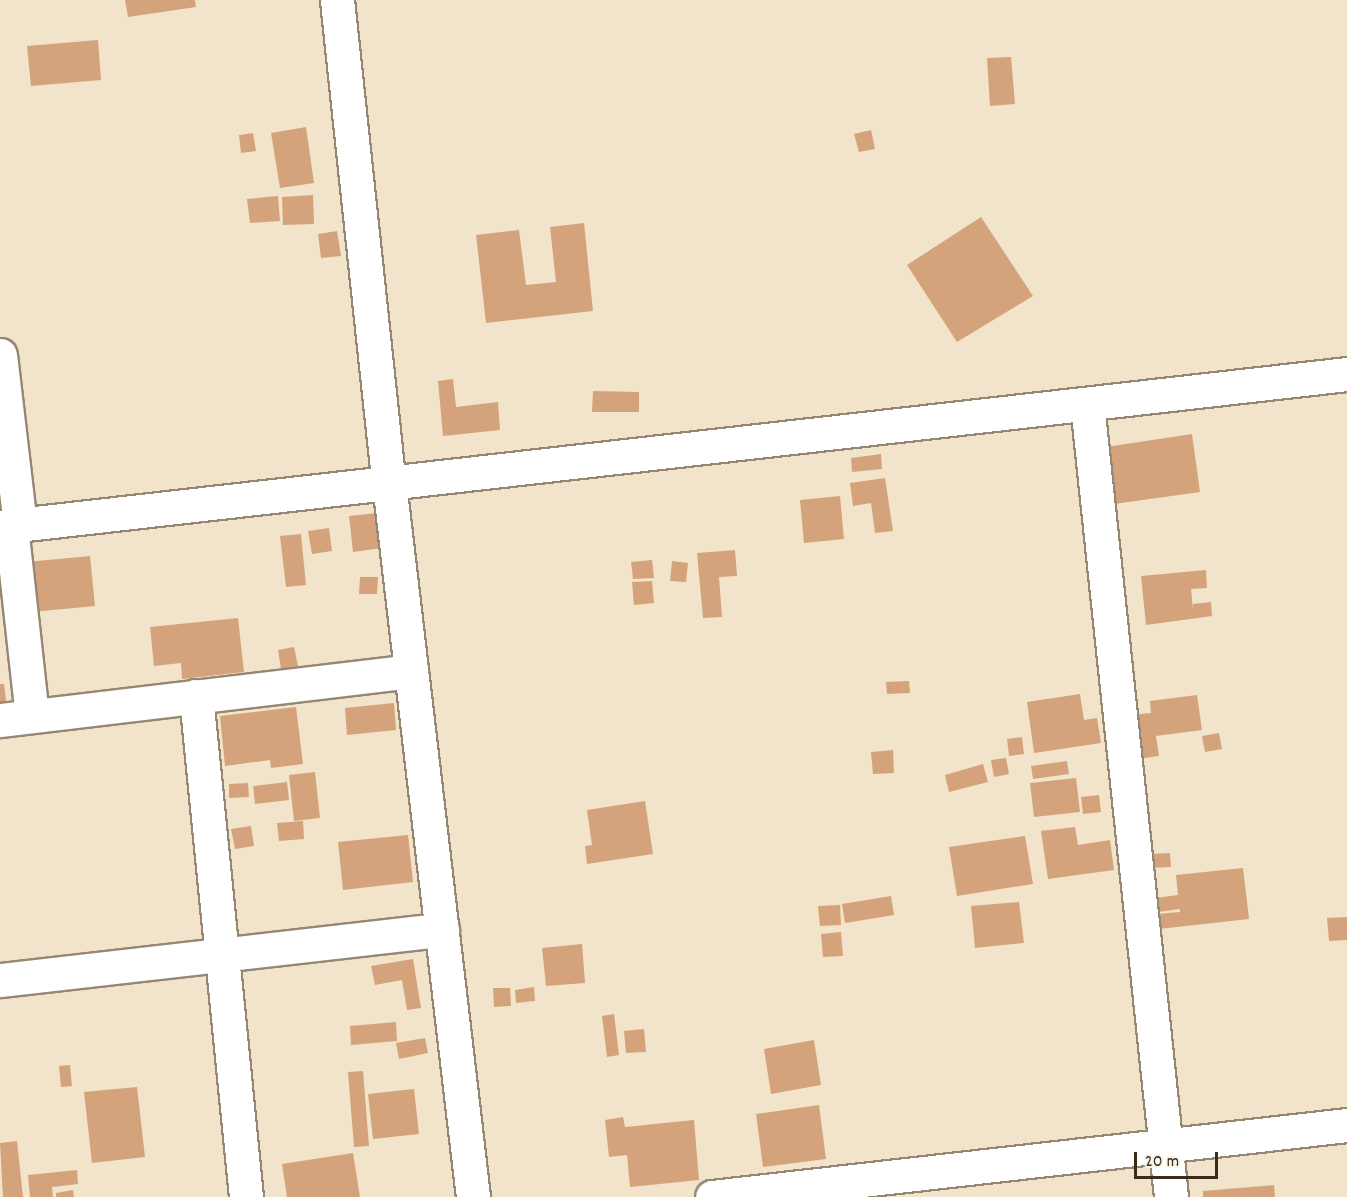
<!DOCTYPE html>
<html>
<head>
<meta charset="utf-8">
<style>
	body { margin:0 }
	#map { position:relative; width:1347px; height:1197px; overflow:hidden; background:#f1e4ca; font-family:Dekko,sans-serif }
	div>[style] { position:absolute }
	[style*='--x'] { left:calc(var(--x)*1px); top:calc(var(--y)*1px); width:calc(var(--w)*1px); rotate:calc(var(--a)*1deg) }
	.building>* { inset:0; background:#d4a37c }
	.roads { filter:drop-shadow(2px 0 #968774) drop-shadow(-2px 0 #968774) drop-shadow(0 2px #968774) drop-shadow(0 -2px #968774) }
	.minor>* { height:33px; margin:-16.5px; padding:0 16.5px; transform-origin:16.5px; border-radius:16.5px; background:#fff }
	.tertiary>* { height:33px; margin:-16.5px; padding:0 16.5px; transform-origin:16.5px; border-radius:16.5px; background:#fff }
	span { translate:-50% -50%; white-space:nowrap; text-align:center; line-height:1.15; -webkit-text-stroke:5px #f7f3e8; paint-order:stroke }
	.scale { position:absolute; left:1134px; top:1152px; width:84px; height:27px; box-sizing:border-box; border:3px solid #3b2a1e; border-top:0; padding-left:8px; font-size:18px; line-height:21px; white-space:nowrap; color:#3b2a1e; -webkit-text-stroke:4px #f7f3e8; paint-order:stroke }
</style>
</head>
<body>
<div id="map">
	<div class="building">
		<div style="clip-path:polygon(125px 0,195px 0,196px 7px,128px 17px)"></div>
		<div style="clip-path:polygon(98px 40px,101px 80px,31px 86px,27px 46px)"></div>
		<div style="clip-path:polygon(1011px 57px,1015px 104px,990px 106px,987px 58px)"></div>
		<div style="clip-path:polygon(306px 127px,314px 183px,280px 188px,271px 133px)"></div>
		<div style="clip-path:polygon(871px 130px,875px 149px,859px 152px,854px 134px)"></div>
		<div style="clip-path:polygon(253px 133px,256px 151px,241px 153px,239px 135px)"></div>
		<div style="clip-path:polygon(313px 195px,314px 224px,283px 225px,282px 197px)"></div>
		<div style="clip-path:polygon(278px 196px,280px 221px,250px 223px,247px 199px)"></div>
		<div style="clip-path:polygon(981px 217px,1033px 296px,957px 342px,907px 265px)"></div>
		<div style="clip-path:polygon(584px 223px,593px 311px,486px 323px,476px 235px,519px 230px,526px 285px,556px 282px,550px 227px)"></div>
		<div style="clip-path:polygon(337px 231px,341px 256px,321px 258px,318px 234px)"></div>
		<div style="clip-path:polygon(453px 379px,456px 407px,498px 402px,500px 430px,443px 436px,438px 381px)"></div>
		<div style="clip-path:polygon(593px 391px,639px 392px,639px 412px,592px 412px)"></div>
		<div style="clip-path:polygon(1192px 434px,1200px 492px,1114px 504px,1106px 447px)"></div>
		<div style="clip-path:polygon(881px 454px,882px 469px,852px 472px,851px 458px)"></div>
		<div style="clip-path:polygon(885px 478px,893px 531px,875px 533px,871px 503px,853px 506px,850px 483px)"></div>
		<div style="clip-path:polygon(840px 496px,844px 539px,804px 543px,800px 500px)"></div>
		<div style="clip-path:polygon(378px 513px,382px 548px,353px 552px,349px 516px)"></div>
		<div style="clip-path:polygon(329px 528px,332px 551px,312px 554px,308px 531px)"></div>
		<div style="clip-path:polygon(301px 534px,306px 585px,286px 587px,280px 536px)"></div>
		<div style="clip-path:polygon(735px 550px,737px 576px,719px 577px,722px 617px,703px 618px,697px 553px)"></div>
		<div style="clip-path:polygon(90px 556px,95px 606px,32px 612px,26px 562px)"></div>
		<div style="clip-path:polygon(652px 560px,654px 578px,633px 579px,631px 562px)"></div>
		<div style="clip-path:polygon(672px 561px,688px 563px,686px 582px,670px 581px)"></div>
		<div style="clip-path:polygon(1206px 570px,1207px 588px,1191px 589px,1193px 610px,1193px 604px,1211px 602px,1212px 616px,1146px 625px,1141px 576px)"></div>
		<div style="clip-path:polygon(360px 577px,378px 577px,377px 594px,359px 594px)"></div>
		<div style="clip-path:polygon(652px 581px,654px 603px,634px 605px,632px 582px)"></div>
		<div style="clip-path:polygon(238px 618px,244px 672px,182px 679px,181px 663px,154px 666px,150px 627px)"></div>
		<div style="clip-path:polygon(294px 647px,298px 666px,281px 669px,278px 650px)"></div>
		<div style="clip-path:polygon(909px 681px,910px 693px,887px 694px,886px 682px)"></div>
		<div style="clip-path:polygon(0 684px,4px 684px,8px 715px,0 716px)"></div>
		<div style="clip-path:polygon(1080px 694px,1084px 720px,1097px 718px,1101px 743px,1034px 753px,1027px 702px)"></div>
		<div style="clip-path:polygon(1197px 695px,1202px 730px,1156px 736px,1159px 756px,1138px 759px,1132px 715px,1151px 713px,1150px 701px)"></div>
		<div style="clip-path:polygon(394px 703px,396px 730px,347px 735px,345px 708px)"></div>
		<div style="clip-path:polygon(296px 707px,303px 764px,271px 768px,270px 760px,225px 766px,220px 716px)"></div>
		<div style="clip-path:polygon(1219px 733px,1222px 749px,1205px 752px,1202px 736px)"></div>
		<div style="clip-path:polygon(1022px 737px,1024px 754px,1009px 756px,1007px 739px)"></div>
		<div style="clip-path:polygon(893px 750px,894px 773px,873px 774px,871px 752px)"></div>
		<div style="clip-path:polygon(1006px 758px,1009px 774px,994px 777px,991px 760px)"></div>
		<div style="clip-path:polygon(1067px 761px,1069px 774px,1033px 779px,1031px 766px)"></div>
		<div style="clip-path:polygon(983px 764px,988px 782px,949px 792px,945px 775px)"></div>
		<div style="clip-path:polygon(315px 772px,320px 818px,294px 821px,289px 775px)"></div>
		<div style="clip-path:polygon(1076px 778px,1080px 812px,1034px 817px,1030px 783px)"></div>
		<div style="clip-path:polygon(287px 782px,289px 800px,255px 804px,253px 786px)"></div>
		<div style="clip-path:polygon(248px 783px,249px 797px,229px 798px,229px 784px)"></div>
		<div style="clip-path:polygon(1099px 795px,1101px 812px,1083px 814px,1081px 797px)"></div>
		<div style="clip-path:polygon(645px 801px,653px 854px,587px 864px,585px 846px,592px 845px,587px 810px)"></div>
		<div style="clip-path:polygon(303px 821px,304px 839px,279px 841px,277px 823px)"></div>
		<div style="clip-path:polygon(251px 826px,254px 846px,235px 849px,231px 829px)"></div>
		<div style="clip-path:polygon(1075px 827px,1078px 845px,1110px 840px,1114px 870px,1048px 879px,1041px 831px)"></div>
		<div style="clip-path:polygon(408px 835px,413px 882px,343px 890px,338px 842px)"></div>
		<div style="clip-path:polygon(1025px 836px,1033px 884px,957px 896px,949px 847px)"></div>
		<div style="clip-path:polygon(1170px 853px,1171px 867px,1150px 868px,1149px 854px)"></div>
		<div style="clip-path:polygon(1243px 868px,1249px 919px,1159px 929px,1157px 914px,1180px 912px,1180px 909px,1158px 912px,1156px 898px,1178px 895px,1176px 875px)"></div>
		<div style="clip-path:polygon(891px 896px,894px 915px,845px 923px,842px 904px)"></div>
		<div style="clip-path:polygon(1019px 902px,1024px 943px,975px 948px,971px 906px)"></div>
		<div style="clip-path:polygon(840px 905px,841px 925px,820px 926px,818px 906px)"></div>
		<div style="clip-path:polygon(1347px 917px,1347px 940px,1329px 941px,1327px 918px)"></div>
		<div style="clip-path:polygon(841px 932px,843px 956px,823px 957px,821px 934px)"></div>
		<div style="clip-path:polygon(582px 944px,585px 983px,546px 986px,542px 948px)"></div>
		<div style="clip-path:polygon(413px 959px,421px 1008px,407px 1010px,402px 980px,375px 985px,371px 966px)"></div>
		<div style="clip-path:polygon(534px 987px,535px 1001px,516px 1003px,515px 990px)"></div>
		<div style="clip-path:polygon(493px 988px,510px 988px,511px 1006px,494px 1007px)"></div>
		<div style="clip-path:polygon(614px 1014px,619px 1055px,607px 1057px,602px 1016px)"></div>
		<div style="clip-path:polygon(396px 1022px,397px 1041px,351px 1045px,350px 1026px)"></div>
		<div style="clip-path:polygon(644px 1029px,646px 1052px,626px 1053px,624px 1031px)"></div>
		<div style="clip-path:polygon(425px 1038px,428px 1053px,399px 1059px,396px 1043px)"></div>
		<div style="clip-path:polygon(814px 1040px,821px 1085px,771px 1094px,764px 1049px)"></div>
		<div style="clip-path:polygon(70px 1065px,72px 1086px,61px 1087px,59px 1066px)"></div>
		<div style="clip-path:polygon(363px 1071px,369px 1146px,354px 1147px,348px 1072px)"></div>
		<div style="clip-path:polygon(137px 1087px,145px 1157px,92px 1163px,84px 1092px)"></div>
		<div style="clip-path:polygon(414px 1089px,419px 1134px,373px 1139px,368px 1094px)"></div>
		<div style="clip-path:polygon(819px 1105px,826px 1159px,763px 1167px,756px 1114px)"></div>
		<div style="clip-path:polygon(623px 1117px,625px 1127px,694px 1120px,699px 1180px,630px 1187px,627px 1155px,609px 1157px,605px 1120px)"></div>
		<div style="clip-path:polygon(17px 1141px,23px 1197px,3px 1197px,0 1143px)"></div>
		<div style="clip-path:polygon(353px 1153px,360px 1197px,287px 1197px,282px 1164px)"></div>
		<div style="clip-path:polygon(77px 1170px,78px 1184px,52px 1187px,53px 1197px,30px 1197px,28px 1175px)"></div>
		<div style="clip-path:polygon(1274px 1185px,1275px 1197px,1203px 1197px,1203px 1191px)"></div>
		<div style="clip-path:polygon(73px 1190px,74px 1197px,56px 1197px,56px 1193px)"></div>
	</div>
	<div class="roads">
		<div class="minor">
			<div style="--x:0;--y:355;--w:170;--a:83.3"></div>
			<div style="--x:1087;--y:404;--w:797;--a:83.95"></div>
			<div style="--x:11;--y:526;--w:191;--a:83.7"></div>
			<div style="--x:196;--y:696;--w:503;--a:84.3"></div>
			<div style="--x:0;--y:720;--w:414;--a:-6.8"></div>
			<div style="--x:0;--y:980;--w:445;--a:-6.5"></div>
			<div style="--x:712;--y:1197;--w:639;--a:-6.47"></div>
		</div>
		<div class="tertiary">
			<div style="--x:337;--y:0;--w:486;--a:83.9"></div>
			<div style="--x:389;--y:483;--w:719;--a:83.29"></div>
			<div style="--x:0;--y:527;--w:1356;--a:-6.48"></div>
		</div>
	</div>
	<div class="scale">20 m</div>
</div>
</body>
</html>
